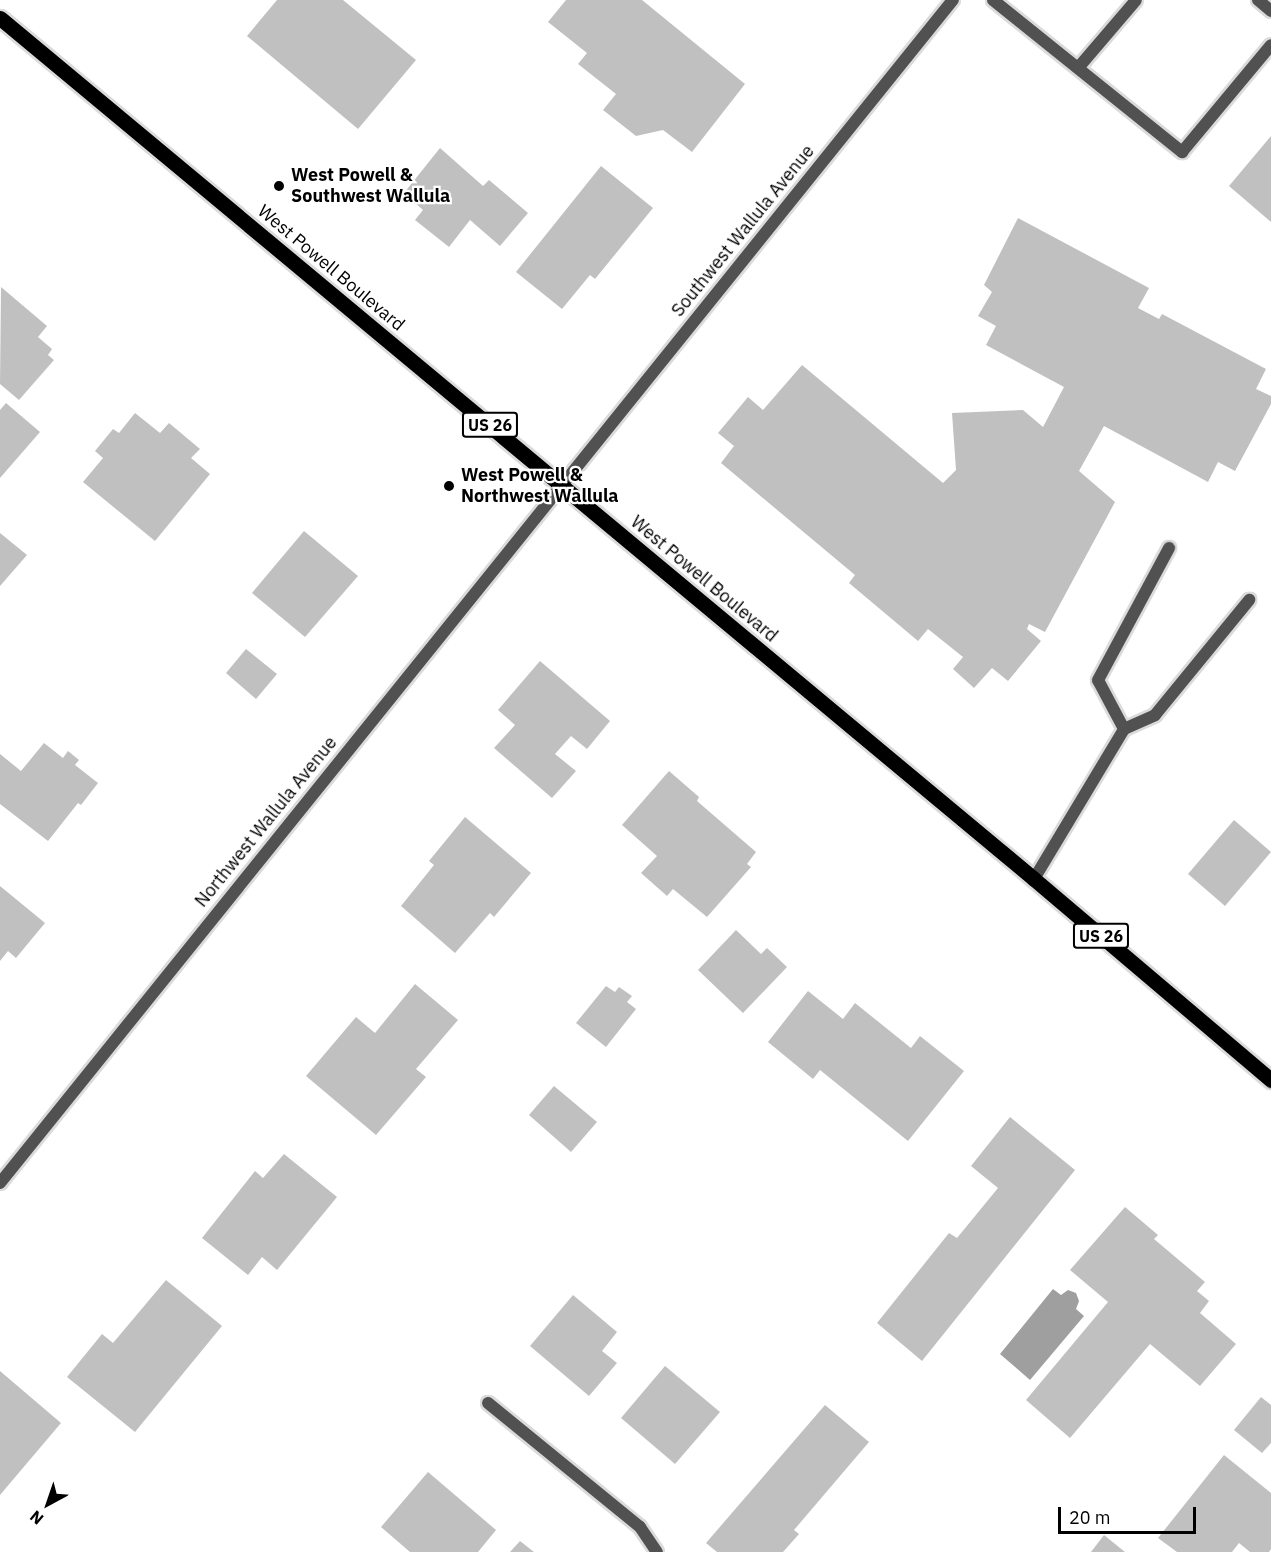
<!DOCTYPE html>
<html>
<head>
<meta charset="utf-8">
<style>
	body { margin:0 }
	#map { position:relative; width:1271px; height:1552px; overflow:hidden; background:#fff; font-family:"IBM Plex Sans",sans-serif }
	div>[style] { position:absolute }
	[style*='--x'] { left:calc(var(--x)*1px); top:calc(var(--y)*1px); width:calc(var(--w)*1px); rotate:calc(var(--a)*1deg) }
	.water>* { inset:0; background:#9f9f9f }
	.building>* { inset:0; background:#c0c0c0 }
	.roads { filter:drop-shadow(2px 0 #dbdbdb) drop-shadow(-2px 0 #dbdbdb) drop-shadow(0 2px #dbdbdb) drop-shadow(0 -2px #dbdbdb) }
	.service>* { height:12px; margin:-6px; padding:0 6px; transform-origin:6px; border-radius:6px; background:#515151 }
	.minor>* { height:12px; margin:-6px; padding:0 6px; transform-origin:6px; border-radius:6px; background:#515151 }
	.primary>* { height:15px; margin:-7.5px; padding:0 7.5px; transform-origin:7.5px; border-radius:7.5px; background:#000 }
	.dots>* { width:16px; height:16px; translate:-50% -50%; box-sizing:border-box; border:3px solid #fff; border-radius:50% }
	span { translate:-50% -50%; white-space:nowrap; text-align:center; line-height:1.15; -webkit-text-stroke:4.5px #fff; paint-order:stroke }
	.shield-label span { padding:2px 4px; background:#fff; border:2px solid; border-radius:4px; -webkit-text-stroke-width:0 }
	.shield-label { font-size:16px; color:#000; font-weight:700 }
	.poi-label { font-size:18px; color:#000; font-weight:700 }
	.left { translate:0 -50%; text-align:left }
	.street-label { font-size:18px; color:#000 }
	.north { position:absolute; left:18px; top:1474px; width:60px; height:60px; -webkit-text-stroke:4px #fff; paint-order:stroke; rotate:220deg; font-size:16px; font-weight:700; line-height:24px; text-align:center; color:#000 }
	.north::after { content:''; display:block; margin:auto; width:21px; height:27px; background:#000; clip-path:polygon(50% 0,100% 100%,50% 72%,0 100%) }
	.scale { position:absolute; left:1058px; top:1507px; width:138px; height:27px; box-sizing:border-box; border:3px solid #000; border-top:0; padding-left:8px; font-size:18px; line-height:21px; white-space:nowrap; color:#000; -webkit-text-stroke:4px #fff; paint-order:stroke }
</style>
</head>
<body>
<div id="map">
	<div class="water">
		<div style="clip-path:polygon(1053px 1289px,1061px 1295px,1068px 1290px,1076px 1293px,1079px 1301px,1076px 1309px,1084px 1316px,1030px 1380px,1000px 1354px)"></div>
	</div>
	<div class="building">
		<div style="clip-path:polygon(277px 0,343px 0,416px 60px,358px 129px,247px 36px)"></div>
		<div style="clip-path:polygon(566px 0,642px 0,745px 84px,692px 152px,663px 130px,636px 136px,603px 110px,616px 94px,578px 64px,587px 53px,548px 22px)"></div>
		<div style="clip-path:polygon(1271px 136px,1271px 222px,1229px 186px)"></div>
		<div style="clip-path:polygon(440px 148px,483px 186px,489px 180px,528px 213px,500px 246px,470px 220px,449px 247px,415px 220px,423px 210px,404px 193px)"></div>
		<div style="clip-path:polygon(601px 166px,653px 208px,595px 279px,590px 275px,562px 309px,516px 272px)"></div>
		<div style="clip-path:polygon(1018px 218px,1149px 288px,1138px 308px,1159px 319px,1162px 314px,1266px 369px,1256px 389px,1271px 396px,1271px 404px,1235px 471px,1218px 462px,1208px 482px,1104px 426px,1079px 471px,1115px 502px,1045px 632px,1029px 624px,1027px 629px,1041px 641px,1008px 681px,992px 668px,974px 688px,953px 669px,963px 657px,928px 629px,918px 641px,849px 583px,855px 575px,721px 463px,734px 446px,718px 433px,748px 397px,763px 410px,802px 365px,943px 483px,956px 470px,952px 413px,1023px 410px,1043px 427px,1064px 387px,986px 345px,996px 326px,978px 316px,992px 292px,984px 285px)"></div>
		<div style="clip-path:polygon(1px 287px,47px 326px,38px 337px,52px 349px,48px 355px,54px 360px,19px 400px,0 384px)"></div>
		<div style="clip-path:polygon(6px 403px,40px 432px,0 478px,0 410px)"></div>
		<div style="clip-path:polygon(135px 413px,160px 433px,169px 423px,200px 449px,191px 458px,210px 474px,155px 541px,83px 482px,103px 458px,95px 451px,113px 429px,119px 433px)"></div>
		<div style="clip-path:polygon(304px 531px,358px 576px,305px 637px,252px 593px)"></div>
		<div style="clip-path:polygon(0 533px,27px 555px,0 586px)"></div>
		<div style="clip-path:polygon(246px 649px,277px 674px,256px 699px,226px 673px)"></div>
		<div style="clip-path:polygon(540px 661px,610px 721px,587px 749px,571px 736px,555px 754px,576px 771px,552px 798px,494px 748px,515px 725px,498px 710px)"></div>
		<div style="clip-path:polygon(44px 743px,63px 758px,68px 751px,79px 760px,75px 765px,98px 783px,81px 805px,78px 803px,48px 841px,0 804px,0 754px,21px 771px)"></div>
		<div style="clip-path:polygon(669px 771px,699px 797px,697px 801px,756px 852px,747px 864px,751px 867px,707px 917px,673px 889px,667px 896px,641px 873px,657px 856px,622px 825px)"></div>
		<div style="clip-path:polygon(465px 817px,531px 873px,494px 917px,490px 913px,455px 953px,401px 906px,434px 865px,429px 861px)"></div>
		<div style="clip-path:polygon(1234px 820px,1271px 852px,1225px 906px,1188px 874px)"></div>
		<div style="clip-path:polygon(0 886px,45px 923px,16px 958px,8px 951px,0 961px)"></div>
		<div style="clip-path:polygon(736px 930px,761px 954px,767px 948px,787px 967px,743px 1013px,698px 970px)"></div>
		<div style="clip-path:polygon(415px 984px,458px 1020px,416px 1069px,426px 1077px,376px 1135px,306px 1076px,356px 1017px,375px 1033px)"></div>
		<div style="clip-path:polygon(606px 986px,615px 992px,619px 987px,632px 996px,627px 1002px,636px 1009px,606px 1047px,576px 1023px)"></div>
		<div style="clip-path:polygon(808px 991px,843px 1019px,855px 1003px,911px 1048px,920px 1036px,964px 1071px,908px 1141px,820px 1070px,813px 1079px,768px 1042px)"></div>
		<div style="clip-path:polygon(554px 1086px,597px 1122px,571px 1152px,529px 1115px)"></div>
		<div style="clip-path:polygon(1010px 1117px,1075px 1170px,922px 1361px,877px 1323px,949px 1233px,957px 1238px,998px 1188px,971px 1166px)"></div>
		<div style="clip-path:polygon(284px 1154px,337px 1197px,277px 1270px,262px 1257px,248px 1275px,202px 1238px,255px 1171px,263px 1178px)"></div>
		<div style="clip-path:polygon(1125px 1207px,1158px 1235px,1154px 1239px,1205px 1282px,1197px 1291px,1209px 1301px,1200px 1313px,1236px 1344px,1200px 1386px,1150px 1344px,1070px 1438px,1026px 1400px,1108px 1302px,1070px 1270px)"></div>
		<div style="clip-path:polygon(166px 1280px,222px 1326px,135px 1432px,67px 1377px,102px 1334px,113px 1343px)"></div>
		<div style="clip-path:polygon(573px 1295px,617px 1332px,602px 1351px,617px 1363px,589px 1396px,530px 1346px)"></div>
		<div style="clip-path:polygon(665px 1366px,720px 1412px,675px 1464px,621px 1418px)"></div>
		<div style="clip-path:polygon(0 1371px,61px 1423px,0 1495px)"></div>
		<div style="clip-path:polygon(1261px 1397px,1271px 1405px,1271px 1443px,1262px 1453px,1234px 1430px)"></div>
		<div style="clip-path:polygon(825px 1405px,869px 1442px,794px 1530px,799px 1534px,783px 1552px,717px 1552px,706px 1543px)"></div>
		<div style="clip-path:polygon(1224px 1455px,1271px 1493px,1271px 1549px,1269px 1552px,1250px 1552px,1239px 1543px,1232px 1552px,1177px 1552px,1158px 1538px)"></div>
		<div style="clip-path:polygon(428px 1472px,496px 1530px,478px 1552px,410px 1552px,381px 1527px)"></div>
		<div style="clip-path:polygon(1104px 1535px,1125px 1552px,1091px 1552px)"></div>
		<div style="clip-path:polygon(520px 1541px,534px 1552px,510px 1552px)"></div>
	</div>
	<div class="roads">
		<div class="service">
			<div style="--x:993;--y:0;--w:243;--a:38.8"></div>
			<div style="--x:1182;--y:152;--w:139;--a:-50.2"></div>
			<div style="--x:1258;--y:0;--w:17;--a:40"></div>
			<div style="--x:1078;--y:68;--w:89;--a:-49.5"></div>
			<div style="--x:1124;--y:729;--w:34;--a:-24"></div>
			<div style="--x:1155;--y:715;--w:149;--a:-50.7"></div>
			<div style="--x:1034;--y:879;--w:175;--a:-59"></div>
			<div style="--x:1124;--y:729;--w:55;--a:-118"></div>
			<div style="--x:1098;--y:680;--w:150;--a:-61.7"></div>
			<div style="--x:488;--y:1403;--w:196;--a:39.2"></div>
			<div style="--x:640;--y:1527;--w:30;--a:56"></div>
		</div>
		<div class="minor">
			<div style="--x:0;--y:1183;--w:1519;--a:-51.15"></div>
		</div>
		<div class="primary">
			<div style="--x:0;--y:18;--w:1346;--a:39.78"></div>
			<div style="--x:1034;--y:879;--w:311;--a:40.3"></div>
		</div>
	</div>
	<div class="dots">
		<div style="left:279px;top:186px;background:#000"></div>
		<div style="left:449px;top:486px;background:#000"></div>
	</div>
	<div class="shield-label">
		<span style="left:490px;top:425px">US 26</span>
		<span style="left:1101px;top:936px">US 26</span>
	</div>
	<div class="poi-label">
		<span class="left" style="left:291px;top:186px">West Powell &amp;<br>Southwest Wallula</span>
		<span class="left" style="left:461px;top:486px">West Powell &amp;<br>Northwest Wallula</span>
	</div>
	<div class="street-label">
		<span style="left:743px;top:231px;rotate:-51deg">Southwest Wallula Avenue</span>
		<span style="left:331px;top:268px;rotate:40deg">West Powell Boulevard</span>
		<span style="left:704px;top:579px;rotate:40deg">West Powell Boulevard</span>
		<span style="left:266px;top:822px;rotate:-51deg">Northwest Wallula Avenue</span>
	</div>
	<div class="north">N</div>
	<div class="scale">20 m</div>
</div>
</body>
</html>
